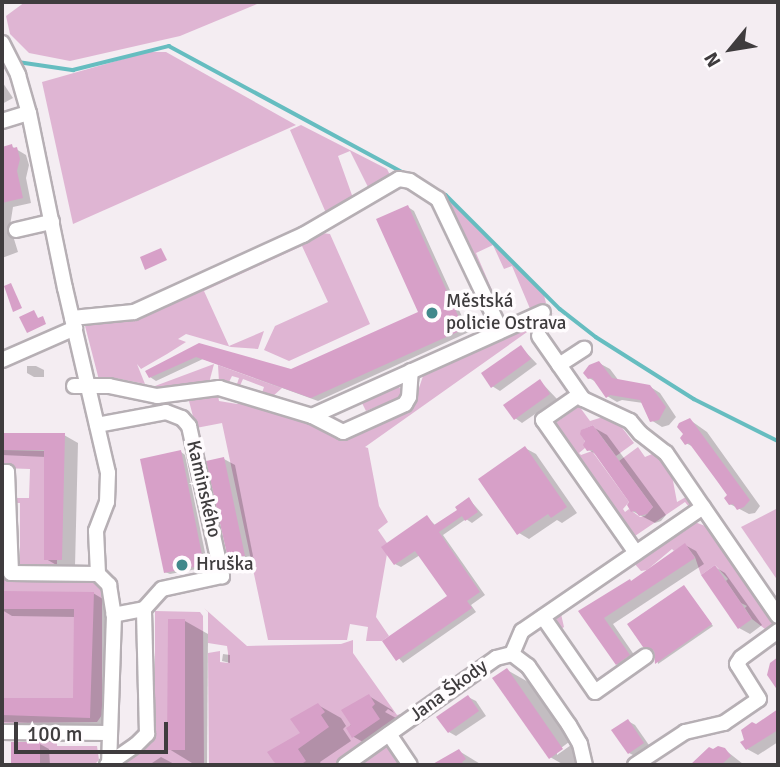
<!DOCTYPE html>
<html>
<head>
<meta charset="utf-8">
<style>
	body { margin:0 }
	#map { position:relative; width:780px; height:767px; overflow:hidden; background:#f4edf2; font-family:Signika,sans-serif }
	div>[style] { position:absolute }
	[style*='--x'] { left:calc(var(--x)*1px); top:calc(var(--y)*1px); width:calc(var(--w)*1px); rotate:calc(var(--a)*1deg) }
	.green>* { inset:0; background:#dfb5d3 }
	.shadow>* { inset:0; background:#0003 }
	.stream>* { height:3.5px; margin:-1.75px; padding:0 1.75px; transform-origin:1.75px; border-radius:1.75px; background:#66bdc0 }
	.building>* { inset:0; background:#d7a0c8 }
	.roads { filter:drop-shadow(2px 0 #b6afb4) drop-shadow(-2px 0 #b6afb4) drop-shadow(0 2px #b6afb4) drop-shadow(0 -2px #b6afb4) }
	.minor>* { height:14px; margin:-7px; padding:0 7px; transform-origin:7px; border-radius:7px; background:#fff }
	.dots>* { width:19px; height:19px; translate:-50% -50%; box-sizing:border-box; border:4px solid #fffcfe; border-radius:50% }
	span { translate:-50% -50%; white-space:nowrap; text-align:center; line-height:1.15; -webkit-text-stroke:7px #fffcfe; paint-order:stroke }
	.poi-label { font-size:19px; color:#3f3c3e }
	.left { translate:0 -50%; text-align:left }
	.street-label { font-size:19px; color:#3f3c3e }
	.frame { position:absolute; inset:0; border:4px solid #3f3c3e; pointer-events:none }
	.north { position:absolute; left:696px; top:14px; width:70px; height:70px; -webkit-text-stroke:5px #fffcfe; paint-order:stroke; rotate:240deg; font-size:19px; font-weight:700; line-height:28px; text-align:center; color:#3f3c3e }
	.north::after { content:''; display:block; margin:auto; width:24px; height:32px; background:#3f3c3e; clip-path:polygon(50% 0,100% 100%,50% 72%,0 100%) }
	.scale { position:absolute; left:14px; top:722px; width:154px; height:32px; box-sizing:border-box; border:4px solid #3f3c3e; border-top:0; padding-left:9px; font-size:21px; line-height:24px; white-space:nowrap; color:#3f3c3e; -webkit-text-stroke:5px #fffcfe; paint-order:stroke }
</style>
</head>
<body>
<div id="map">
	<div class="green">
		<div style="clip-path:polygon(25px 2px,262px 2px,180px 36px,70px 61px,29px 53px,10px 34px,6px 16px)"></div>
		<div style="clip-path:polygon(148px 52px,166px 52px,296px 125px,73px 224px,42px 82px)"></div>
		<div style="clip-path:polygon(301px 125px,387px 169px,391px 177px,369px 189px,350px 151px,338px 156px,353px 198px,326px 213px,290px 130px)"></div>
		<div style="clip-path:polygon(445px 196px,544px 295px,546px 303px,531px 311px,512px 266px,504px 269px,493px 245px,476px 253px,495px 297px,490px 295px)"></div>
		<div style="clip-path:polygon(322px 233px,330px 234px,370px 324px,289px 361px,264px 350px,275px 326px,328px 302px,302px 246px,204px 291px,229px 346px,264px 331px,258px 349px,231px 347px,186px 334px,178px 339px,186px 342px,167px 354px,141px 369px,137px 364px,145px 384px,115px 378px,109px 382px,99px 380px,84px 322px,132px 316px)"></div>
		<div style="clip-path:polygon(554px 313px,365px 447px,368px 448px,379px 506px,388px 522px,378px 530px,387px 543px,387px 554px,376px 617px,389px 636px,382px 641px,366px 641px,368px 627px,350px 624px,347px 640px,268px 640px,222px 423px,196px 428px,189px 401px,218px 395px,219px 401px,237px 404px,243px 401px,349px 437px,406px 411px,415px 400px,424px 373px)"></div>
		<div style="clip-path:polygon(214px 364px,209px 383px,163px 392px,147px 389px)"></div>
		<div style="clip-path:polygon(218px 365px,282px 388px,272px 397px,261px 396px,264px 387px,243px 379px,239px 388px,236px 387px,239px 378px,232px 376px,228px 384px,219px 382px)"></div>
		<div style="clip-path:polygon(396px 385px,401px 389px,401px 397px,366px 411px,361px 401px)"></div>
		<div style="clip-path:polygon(579px 406px,590px 421px,603px 417px,620px 425px,634px 443px,616px 456px,593px 425px,584px 429px,585px 448px,579px 453px,581px 455px,592px 451px,629px 502px,623px 509px,625px 512px,629px 509px,640px 517px,645px 516px,653px 507px,619px 461px,638px 447px,645px 457px,652px 454px,670px 465px,677px 502px,686px 497px,692px 505px,689px 507px,685px 502px,632px 538px,553px 425px)"></div>
		<div style="clip-path:polygon(2px 450px,44px 451px,45px 560px,57px 560px,57px 570px,17px 567px,14px 561px,20px 561px,20px 503px,13px 503px,13px 498px,29px 498px,30px 469px,2px 468px)"></div>
		<div style="clip-path:polygon(2px 484px,3px 579px,92px 579px,102px 585px,102px 715px,97px 722px,2px 723px)"></div>
		<div style="clip-path:polygon(778px 508px,778px 581px,741px 527px)"></div>
		<div style="clip-path:polygon(692px 521px,708px 527px,773px 621px,769px 632px,752px 619px,745px 608px,747px 606px,741px 603px,726px 581px,728px 579px,715px 565px,701px 575px,695px 557px,685px 544px,674px 551px,672px 549px,647px 570px,641px 571px,634px 563px,561px 614px,564px 627px,558px 631px,556px 615px)"></div>
		<div style="clip-path:polygon(204px 608px,247px 646px,341px 644px,353px 640px,353px 653px,397px 715px,405px 713px,406px 716px,336px 765px,209px 765px,208px 653px,220px 651px,220px 662px,228px 663px,228px 653px,227px 646px,208px 643px,208px 612px)"></div>
		<div style="clip-path:polygon(155px 611px,200px 612px,203px 616px,204px 765px,122px 765px,145px 749px,155px 729px)"></div>
		<div style="clip-path:polygon(57px 736px,57px 746px,97px 746px,99px 760px,94px 765px,40px 765px,40px 738px)"></div>
		<div style="clip-path:polygon(383px 745px,391px 746px,406px 765px,361px 765px,358px 760px)"></div>
	</div>
	<div class="shadow">
		<div style="clip-path:polygon(3px 83px,13px 98px,2px 104px,2px 84px)"></div>
		<div style="clip-path:polygon(11px 146px,26px 155px,29px 165px,26px 178px,31px 203px,13px 207px,10px 226px,18px 252px,2px 258px,2px 148px)"></div>
		<div style="clip-path:polygon(408px 207px,414px 211px,469px 332px,318px 401px,203px 359px,156px 381px,150px 377px,199px 345px,291px 371px,420px 313px)"></div>
		<div style="clip-path:polygon(521px 347px,537px 364px,500px 391px,492px 386px)"></div>
		<div style="clip-path:polygon(599px 363px,610px 369px,619px 381px,649px 386px,660px 393px,676px 417px,669px 425px,662px 427px,651px 420px,643px 403px,622px 400px,617px 402px,607px 396px,598px 383px,589px 378px)"></div>
		<div style="clip-path:polygon(27px 366px,36px 366px,44px 370px,44px 377px,34px 377px,27px 373px)"></div>
		<div style="clip-path:polygon(540px 381px,557px 399px,522px 423px,515px 418px)"></div>
		<div style="clip-path:polygon(690px 420px,707px 432px,760px 506px,755px 513px,749px 514px,730px 504px,729px 495px,695px 448px,686px 443px)"></div>
		<div style="clip-path:polygon(593px 427px,607px 435px,666px 515px,661px 521px,655px 523px,632px 511px,631px 502px,597px 455px,589px 450px,582px 434px)"></div>
		<div style="clip-path:polygon(2px 433px,64px 435px,78px 443px,75px 567px,60px 567px,46px 559px,46px 457px,2px 455px)"></div>
		<div style="clip-path:polygon(525px 448px,536px 454px,577px 513px,562px 523px,557px 520px,529px 539px,519px 533px)"></div>
		<div style="clip-path:polygon(181px 452px,185px 455px,208px 567px,170px 574px,165px 572px)"></div>
		<div style="clip-path:polygon(224px 459px,235px 465px,254px 561px,240px 564px,230px 558px)"></div>
		<div style="clip-path:polygon(469px 499px,483px 515px,472px 523px,466px 519px,443px 535px,485px 595px,471px 605px,476px 612px,403px 663px,385px 642px,449px 597px,420px 555px,401px 567px,395px 564px,427px 517px,436px 526px,460px 510px)"></div>
		<div style="clip-path:polygon(2px 506px,6px 509px,4px 593px,93px 593px,108px 602px,105px 726px,2px 722px,2px 699px,75px 700px,75px 617px,12px 616px,2px 610px)"></div>
		<div style="clip-path:polygon(685px 545px,696px 551px,704px 564px,613px 624px,639px 662px,628px 670px,617px 664px,581px 612px,633px 582px)"></div>
		<div style="clip-path:polygon(715px 567px,725px 573px,762px 625px,750px 634px,739px 628px)"></div>
		<div style="clip-path:polygon(684px 587px,713px 626px,658px 664px,656px 650px)"></div>
		<div style="clip-path:polygon(185px 621px,208px 634px,207px 763px,192px 763px,169px 749px)"></div>
		<div style="clip-path:polygon(223px 654px,230px 655px,230px 663px,222px 661px)"></div>
		<div style="clip-path:polygon(evenodd,507px 670px,530px 683px,585px 762px,564px 765px,550px 757px,507px 670px,569px 742px,571px 745px,557px 755px,557px 751px,569px 742px)"></div>
		<div style="clip-path:polygon(369px 696px,392px 710px,394px 713px,388px 709px,385px 712px,396px 718px,393px 720px,402px 732px,377px 750px,354px 737px,346px 726px,343px 729px,351px 741px,320px 762px,322px 765px,278px 765px,270px 753px,303px 734px,318px 705px,341px 718px,348px 729px)"></div>
		<div style="clip-path:polygon(468px 697px,476px 701px,486px 716px,456px 736px,449px 732px)"></div>
		<div style="clip-path:polygon(778px 711px,778px 742px,758px 755px,747px 749px,756px 726px)"></div>
		<div style="clip-path:polygon(628px 721px,635px 725px,651px 748px,637px 757px,629px 753px)"></div>
		<div style="clip-path:polygon(13px 743px,40px 744px,49px 749px,50px 765px,13px 765px)"></div>
		<div style="clip-path:polygon(710px 749px,724px 749px,743px 764px,693px 765px,704px 757px)"></div>
		<div style="clip-path:polygon(459px 751px,482px 765px,435px 765px)"></div>
		<div style="clip-path:polygon(161px 757px,176px 765px,149px 765px)"></div>
	</div>
	<div class="stream">
		<div style="--x:18;--y:62;--w:56;--a:8.3"></div>
		<div style="--x:73;--y:70;--w:99;--a:-14"></div>
		<div style="--x:169;--y:46;--w:272;--a:28.4"></div>
		<div style="--x:436;--y:190;--w:11;--a:27"></div>
		<div style="--x:446;--y:195;--w:161;--a:45"></div>
		<div style="--x:560;--y:309;--w:46;--a:37.9"></div>
		<div style="--x:596;--y:337;--w:116;--a:32.3"></div>
		<div style="--x:694;--y:399;--w:94;--a:26.6"></div>
	</div>
	<div class="building">
		<div style="clip-path:polygon(12px 144px,13px 148px,17px 147px,20px 159px,17px 171px,23px 198px,2px 203px,2px 147px)"></div>
		<div style="clip-path:polygon(408px 205px,464px 329px,311px 398px,196px 357px,149px 378px,145px 371px,199px 343px,291px 369px,418px 312px,376px 219px)"></div>
		<div style="clip-path:polygon(161px 248px,167px 260px,145px 270px,140px 257px)"></div>
		<div style="clip-path:polygon(11px 283px,22px 308px,13px 312px,4px 286px)"></div>
		<div style="clip-path:polygon(34px 310px,38px 318px,43px 316px,46px 324px,27px 333px,19px 317px)"></div>
		<div style="clip-path:polygon(521px 345px,531px 359px,491px 388px,481px 373px)"></div>
		<div style="clip-path:polygon(599px 361px,612px 378px,650px 385px,666px 407px,659px 420px,650px 422px,640px 400px,610px 395px,606px 398px,592px 378px,588px 379px,583px 373px,589px 365px)"></div>
		<div style="clip-path:polygon(540px 379px,550px 394px,514px 420px,503px 405px)"></div>
		<div style="clip-path:polygon(690px 418px,750px 500px,744px 507px,737px 510px,733px 504px,729px 505px,724px 498px,727px 495px,717px 481px,689px 443px,685px 445px,680px 438px,683px 434px,677px 427px,679px 423px)"></div>
		<div style="clip-path:polygon(593px 425px,653px 507px,647px 514px,639px 516px,635px 511px,631px 512px,627px 505px,629px 502px,619px 488px,592px 450px,587px 451px,583px 445px,585px 441px,580px 434px,581px 430px)"></div>
		<div style="clip-path:polygon(2px 433px,65px 433px,62px 560px,44px 560px,44px 450px,2px 450px)"></div>
		<div style="clip-path:polygon(525px 446px,567px 507px,551px 518px,548px 514px,517px 535px,478px 479px)"></div>
		<div style="clip-path:polygon(181px 450px,204px 565px,164px 573px,140px 459px)"></div>
		<div style="clip-path:polygon(224px 457px,245px 556px,228px 559px,206px 461px)"></div>
		<div style="clip-path:polygon(469px 497px,478px 512px,465px 521px,462px 516px,439px 532px,480px 592px,467px 601px,472px 608px,396px 661px,382px 641px,447px 596px,415px 551px,394px 565px,381px 547px,427px 515px,434px 525px,457px 510px,455px 507px)"></div>
		<div style="clip-path:polygon(685px 543px,695px 558px,604px 618px,630px 655px,616px 665px,578px 611px,630px 579px,631px 581px)"></div>
		<div style="clip-path:polygon(715px 565px,752px 619px,738px 629px,701px 575px)"></div>
		<div style="clip-path:polygon(684px 585px,712px 624px,655px 664px,654px 651px,643px 647px,627px 624px)"></div>
		<div style="clip-path:polygon(2px 591px,94px 592px,90px 718px,2px 715px,2px 698px,73px 698px,74px 609px,2px 609px)"></div>
		<div style="clip-path:polygon(168px 619px,185px 619px,185px 750px,167px 750px)"></div>
		<div style="clip-path:polygon(778px 657px,778px 691px,767px 675px,770px 663px)"></div>
		<div style="clip-path:polygon(507px 668px,563px 749px,549px 759px,492px 678px)"></div>
		<div style="clip-path:polygon(369px 694px,375px 704px,372px 707px,380px 719px,352px 738px,346px 728px,351px 725px,341px 710px)"></div>
		<div style="clip-path:polygon(468px 695px,479px 711px,448px 733px,436px 717px)"></div>
		<div style="clip-path:polygon(318px 703px,325px 712px,321px 715px,329px 727px,298px 749px,306px 761px,300px 765px,278px 765px,274px 762px,267px 752px,300px 733px,290px 719px)"></div>
		<div style="clip-path:polygon(778px 709px,778px 730px,746px 750px,740px 742px,744px 740px,741px 730px,752px 722px,756px 724px)"></div>
		<div style="clip-path:polygon(628px 719px,644px 743px,628px 754px,611px 730px)"></div>
		<div style="clip-path:polygon(11px 742px,40px 742px,40px 765px,11px 765px)"></div>
		<div style="clip-path:polygon(718px 746px,725px 748px,731px 756px,721px 765px,690px 765px,709px 747px,713px 749px)"></div>
		<div style="clip-path:polygon(459px 749px,466px 759px,462px 762px,465px 765px,431px 765px)"></div>
	</div>
	<div class="roads">
		<div class="minor">
			<div style="--x:2;--y:43;--w:36;--a:63"></div>
			<div style="--x:18;--y:75;--w:40;--a:74"></div>
			<div style="--x:29;--y:113;--w:179;--a:78.4"></div>
			<div style="--x:65;--y:288;--w:190;--a:76.9"></div>
			<div style="--x:108;--y:473;--w:29;--a:92"></div>
			<div style="--x:107;--y:502;--w:31;--a:111"></div>
			<div style="--x:96;--y:531;--w:43;--a:87.3"></div>
			<div style="--x:2;--y:121;--w:28;--a:-17"></div>
			<div style="--x:16;--y:230;--w:37;--a:-13"></div>
			<div style="--x:72;--y:318;--w:62;--a:-5.5"></div>
			<div style="--x:134;--y:312;--w:186;--a:-24.5"></div>
			<div style="--x:303;--y:235;--w:111;--a:-30.3"></div>
			<div style="--x:399;--y:179;--w:11;--a:10"></div>
			<div style="--x:410;--y:181;--w:33;--a:33"></div>
			<div style="--x:438;--y:199;--w:146;--a:64.5"></div>
			<div style="--x:539;--y:336;--w:77;--a:55.1"></div>
			<div style="--x:583;--y:399;--w:52;--a:25.1"></div>
			<div style="--x:630;--y:421;--w:16;--a:50"></div>
			<div style="--x:640;--y:433;--w:33;--a:38"></div>
			<div style="--x:666;--y:453;--w:65;--a:55.6"></div>
			<div style="--x:2;--y:360;--w:80;--a:-23.7"></div>
			<div style="--x:559;--y:365;--w:30;--a:-33"></div>
			<div style="--x:74;--y:386;--w:35;--a:0"></div>
			<div style="--x:109;--y:386;--w:49;--a:11.8"></div>
			<div style="--x:157;--y:396;--w:63;--a:-7.4"></div>
			<div style="--x:219;--y:388;--w:97;--a:16.8"></div>
			<div style="--x:312;--y:416;--w:253;--a:-24.2"></div>
			<div style="--x:579;--y:395;--w:44;--a:145.2"></div>
			<div style="--x:543;--y:420;--w:162;--a:55"></div>
			<div style="--x:312;--y:416;--w:35;--a:27"></div>
			<div style="--x:343;--y:432;--w:68;--a:-24.3"></div>
			<div style="--x:405;--y:404;--w:8;--a:-60"></div>
			<div style="--x:409;--y:397;--w:26;--a:-86"></div>
			<div style="--x:97;--y:425;--w:70;--a:-10.7"></div>
			<div style="--x:166;--y:412;--w:17;--a:21"></div>
			<div style="--x:182;--y:418;--w:11;--a:49"></div>
			<div style="--x:189;--y:426;--w:154;--a:77.6"></div>
			<div style="--x:222;--y:576;--w:61;--a:167.8"></div>
			<div style="--x:162;--y:589;--w:27;--a:132"></div>
			<div style="--x:144;--y:609;--w:31;--a:169"></div>
			<div style="--x:2;--y:472;--w:5;--a:0"></div>
			<div style="--x:7;--y:472;--w:101;--a:87.7"></div>
			<div style="--x:11;--y:573;--w:87;--a:0.7"></div>
			<div style="--x:98;--y:574;--w:16;--a:45"></div>
			<div style="--x:109;--y:585;--w:30;--a:81"></div>
			<div style="--x:114;--y:615;--w:148;--a:91.9"></div>
			<div style="--x:543;--y:617;--w:91;--a:55.3"></div>
			<div style="--x:595;--y:692;--w:62;--a:-35.2"></div>
			<div style="--x:512;--y:654;--w:25;--a:-67"></div>
			<div style="--x:522;--y:631;--w:219;--a:-34.4"></div>
			<div style="--x:703;--y:507;--w:132;--a:55.5"></div>
			<div style="--x:512;--y:654;--w:20;--a:37"></div>
			<div style="--x:528;--y:666;--w:72;--a:55.2"></div>
			<div style="--x:569;--y:725;--w:22;--a:60"></div>
			<div style="--x:580;--y:744;--w:22;--a:77"></div>
			<div style="--x:2;--y:732;--w:107;--a:0.5"></div>
			<div style="--x:389;--y:734;--w:37;--a:56"></div>
			<div style="--x:107;--y:765;--w:35;--a:-35"></div>
			<div style="--x:136;--y:745;--w:16;--a:-45"></div>
			<div style="--x:147;--y:734;--w:125;--a:-91.4"></div>
			<div style="--x:345;--y:765;--w:185;--a:-35.3"></div>
			<div style="--x:496;--y:658;--w:16;--a:-14"></div>
			<div style="--x:635;--y:765;--w:60;--a:-33.4"></div>
			<div style="--x:685;--y:732;--w:40;--a:-13"></div>
			<div style="--x:724;--y:723;--w:42;--a:-34.4"></div>
			<div style="--x:759;--y:699;--w:41;--a:-122.2"></div>
			<div style="--x:737;--y:664;--w:7;--a:-56"></div>
			<div style="--x:741;--y:658;--w:46;--a:-36.1"></div>
		</div>
	</div>
	<div class="dots">
		<div style="left:432px;top:313px;background:#41898c"></div>
		<div style="left:182px;top:565px;background:#41898c"></div>
	</div>
	<div class="poi-label">
		<span class="left" style="left:446px;top:313px">Městská<br>policie Ostrava</span>
		<span class="left" style="left:196px;top:565px">Hruška</span>
	</div>
	<div class="street-label">
		<span style="left:203px;top:489px;rotate:77deg">Kaminského</span>
		<span style="left:449px;top:691px;rotate:-36deg">Jana Škody</span>
	</div>
	<div class="frame"></div>
	<div class="north">N</div>
	<div class="scale">100 m</div>
</div>
</body>
</html>
